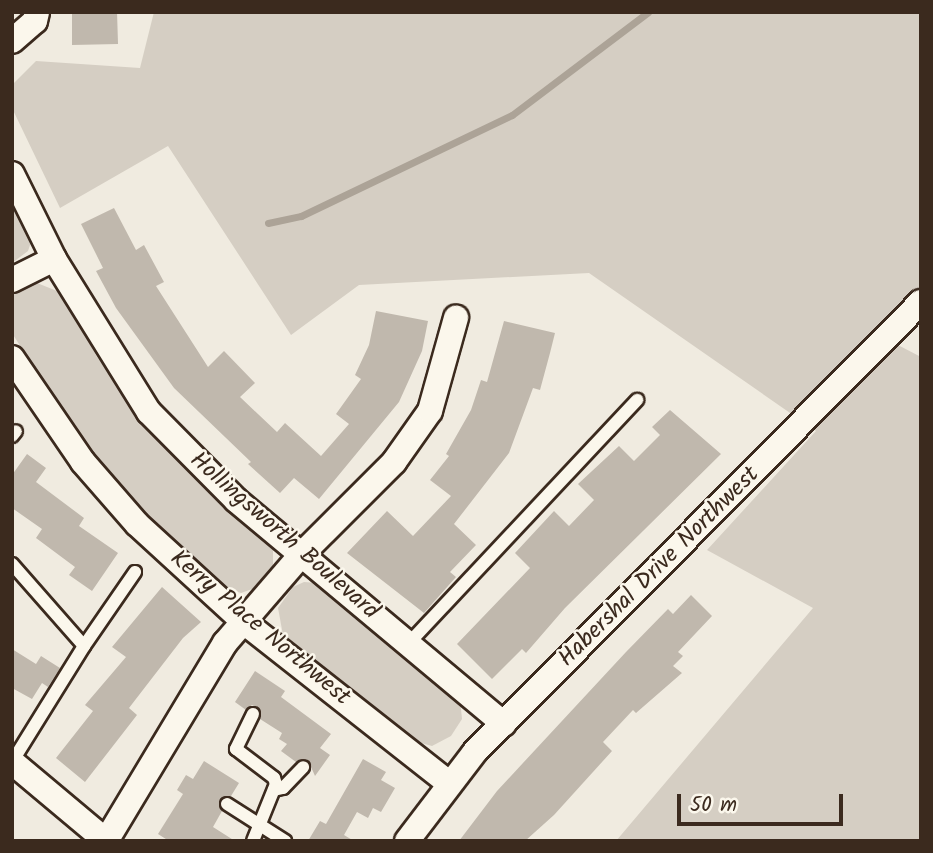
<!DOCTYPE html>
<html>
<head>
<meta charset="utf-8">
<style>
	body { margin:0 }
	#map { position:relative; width:933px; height:853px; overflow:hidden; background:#f0ebe0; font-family:Kalam,sans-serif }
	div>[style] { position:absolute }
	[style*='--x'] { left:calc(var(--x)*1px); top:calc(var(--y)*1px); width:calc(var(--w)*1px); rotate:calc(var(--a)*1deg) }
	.green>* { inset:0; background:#d5cec3 }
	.stream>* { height:7px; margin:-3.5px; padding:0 3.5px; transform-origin:3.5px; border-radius:3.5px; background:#aca397 }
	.building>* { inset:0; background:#c0b8ad }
	.roads { filter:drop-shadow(2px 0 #3b2a1e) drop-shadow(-2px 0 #3b2a1e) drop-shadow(0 2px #3b2a1e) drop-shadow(0 -2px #3b2a1e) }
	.service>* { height:12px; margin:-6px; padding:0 6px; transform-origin:6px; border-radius:6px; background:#fbf7ec }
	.minor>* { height:24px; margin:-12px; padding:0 12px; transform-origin:12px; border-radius:12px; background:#fbf7ec }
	span { translate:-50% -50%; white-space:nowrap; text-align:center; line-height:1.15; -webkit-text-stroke:5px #fbf7ec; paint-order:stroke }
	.street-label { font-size:24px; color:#3b2a1e }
	.frame { position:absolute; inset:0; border:14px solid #3b2a1e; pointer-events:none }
	.scale { position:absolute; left:677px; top:794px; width:166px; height:32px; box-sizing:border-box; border:4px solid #3b2a1e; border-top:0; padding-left:9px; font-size:21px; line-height:24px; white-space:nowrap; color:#3b2a1e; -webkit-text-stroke:5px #fbf7ec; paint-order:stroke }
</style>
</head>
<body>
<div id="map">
	<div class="green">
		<div style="clip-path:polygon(154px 12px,921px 12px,921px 314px,896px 344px,921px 357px,921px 841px,616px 841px,813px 608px,707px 550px,816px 431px,589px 273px,359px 285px,291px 335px,168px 146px,60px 208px,12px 108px,12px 85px,36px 61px,140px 68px)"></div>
		<div style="clip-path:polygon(12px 190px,31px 230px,31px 242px,28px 251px,12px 263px)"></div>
		<div style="clip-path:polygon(37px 283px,62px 293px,97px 357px,135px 409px,273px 547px,273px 569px,255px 588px,241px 593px,222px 586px,160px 529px,69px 424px,12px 333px,12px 295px)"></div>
		<div style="clip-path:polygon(304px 582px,317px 583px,460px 699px,462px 719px,451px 736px,432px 746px,410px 740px,283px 635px,278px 608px,293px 587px)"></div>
	</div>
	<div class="stream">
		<div style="--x:268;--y:223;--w:34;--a:-12"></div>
		<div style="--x:301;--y:216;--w:234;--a:-25.6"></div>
		<div style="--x:512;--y:115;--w:171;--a:-37.1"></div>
	</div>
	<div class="building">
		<div style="clip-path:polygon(72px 12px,117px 12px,118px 44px,72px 45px)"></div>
		<div style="clip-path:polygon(114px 208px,136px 250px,144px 245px,164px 282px,156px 286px,208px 367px,224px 351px,255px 383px,240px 397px,277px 432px,285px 423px,321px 456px,349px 424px,336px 414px,361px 379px,355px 375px,369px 345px,376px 311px,428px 321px,422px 351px,399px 402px,319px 499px,294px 478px,280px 493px,248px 464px,251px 462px,174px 388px,116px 308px,96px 271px,103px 268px,81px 224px)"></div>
		<div style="clip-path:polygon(504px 321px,555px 333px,550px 353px,540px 390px,533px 388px,509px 453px,454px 524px,476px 545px,450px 572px,456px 577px,424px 613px,347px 553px,387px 511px,413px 536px,451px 496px,430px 480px,449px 456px,446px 454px,471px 410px,481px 380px,487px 382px)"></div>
		<div style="clip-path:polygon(670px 410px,721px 454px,565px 608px,526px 653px,522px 649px,492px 679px,457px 644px,530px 568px,515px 553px,554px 511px,569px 526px,594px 500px,578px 484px,619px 446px,634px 461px,660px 435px,652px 427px)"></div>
		<div style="clip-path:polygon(27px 454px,46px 468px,36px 482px,84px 518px,79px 526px,118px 553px,92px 591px,69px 575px,75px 567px,36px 538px,42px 529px,12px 508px,12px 475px)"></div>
		<div style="clip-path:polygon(162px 587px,201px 622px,183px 638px,129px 708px,137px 715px,85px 782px,56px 758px,93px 711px,85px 705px,126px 657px,112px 647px)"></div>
		<div style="clip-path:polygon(691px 595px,712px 616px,678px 652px,683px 656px,673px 666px,682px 673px,636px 713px,633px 710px,603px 742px,612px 751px,554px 815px,525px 841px,459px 841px,497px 791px,626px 652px,668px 609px,673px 614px)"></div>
		<div style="clip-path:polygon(12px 649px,36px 664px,41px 656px,60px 668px,48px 687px,42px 683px,32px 699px,12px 688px)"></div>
		<div style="clip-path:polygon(255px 671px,285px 691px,281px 697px,331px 734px,320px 748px,330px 755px,315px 776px,308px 760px,296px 762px,281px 751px,287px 744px,279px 739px,282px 733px,260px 719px,260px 709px,252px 705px,246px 710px,235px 702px)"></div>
		<div style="clip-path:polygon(363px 759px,386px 772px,381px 780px,395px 788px,381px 812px,373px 808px,368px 818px,357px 812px,344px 835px,354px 841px,308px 841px,320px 821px,326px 824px)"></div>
		<div style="clip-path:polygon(204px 761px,239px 783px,231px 796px,219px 800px,222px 811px,213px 827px,235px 841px,169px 841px,158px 834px,183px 794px,177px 790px,186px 775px,193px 779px)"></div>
	</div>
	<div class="roads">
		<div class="service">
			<div style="--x:12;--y:436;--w:6;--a:-51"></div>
			<div style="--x:12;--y:564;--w:109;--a:48.7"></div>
			<div style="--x:84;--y:646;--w:137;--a:121.8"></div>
			<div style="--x:408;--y:644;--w:335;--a:-46.8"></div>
			<div style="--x:84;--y:646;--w:90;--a:-55.4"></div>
			<div style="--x:253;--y:714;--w:39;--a:116"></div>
			<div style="--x:236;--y:749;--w:48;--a:37.3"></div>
			<div style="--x:274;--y:778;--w:6;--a:72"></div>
			<div style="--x:276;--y:784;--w:61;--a:112"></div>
			<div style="--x:274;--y:790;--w:9;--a:-13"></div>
			<div style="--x:283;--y:788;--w:29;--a:-46"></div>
			<div style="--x:227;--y:804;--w:69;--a:32.5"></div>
		</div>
		<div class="minor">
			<div style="--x:12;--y:41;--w:30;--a:-41"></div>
			<div style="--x:35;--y:21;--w:9;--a:-77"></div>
			<div style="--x:12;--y:174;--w:95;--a:63.7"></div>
			<div style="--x:54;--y:259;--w:180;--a:58.2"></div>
			<div style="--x:149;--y:412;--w:124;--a:45.3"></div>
			<div style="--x:236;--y:500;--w:349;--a:39.9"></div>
			<div style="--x:12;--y:280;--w:47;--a:-26.6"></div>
			<div style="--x:12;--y:358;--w:126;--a:55.7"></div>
			<div style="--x:83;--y:462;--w:82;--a:48.9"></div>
			<div style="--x:137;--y:524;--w:145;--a:42.5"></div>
			<div style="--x:244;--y:622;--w:258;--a:38.2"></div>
			<div style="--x:12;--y:762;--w:123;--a:40"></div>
			<div style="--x:106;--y:841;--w:231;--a:-59"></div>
			<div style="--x:225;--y:643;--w:116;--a:-49.2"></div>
			<div style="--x:301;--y:555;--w:132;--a:-45"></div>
			<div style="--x:394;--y:462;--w:62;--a:-54.8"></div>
			<div style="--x:430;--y:411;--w:97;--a:-74.4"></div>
			<div style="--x:407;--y:841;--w:111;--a:-52.7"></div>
			<div style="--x:474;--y:753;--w:635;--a:-45.26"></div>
		</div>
	</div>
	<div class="street-label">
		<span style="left:284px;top:536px;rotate:41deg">Hollingsworth Boulevard</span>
		<span style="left:659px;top:567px;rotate:-45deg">Habershal Drive Northwest</span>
		<span style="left:260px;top:628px;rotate:40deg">Kerry Place Northwest</span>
	</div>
	<div class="frame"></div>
	<div class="scale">50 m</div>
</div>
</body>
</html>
